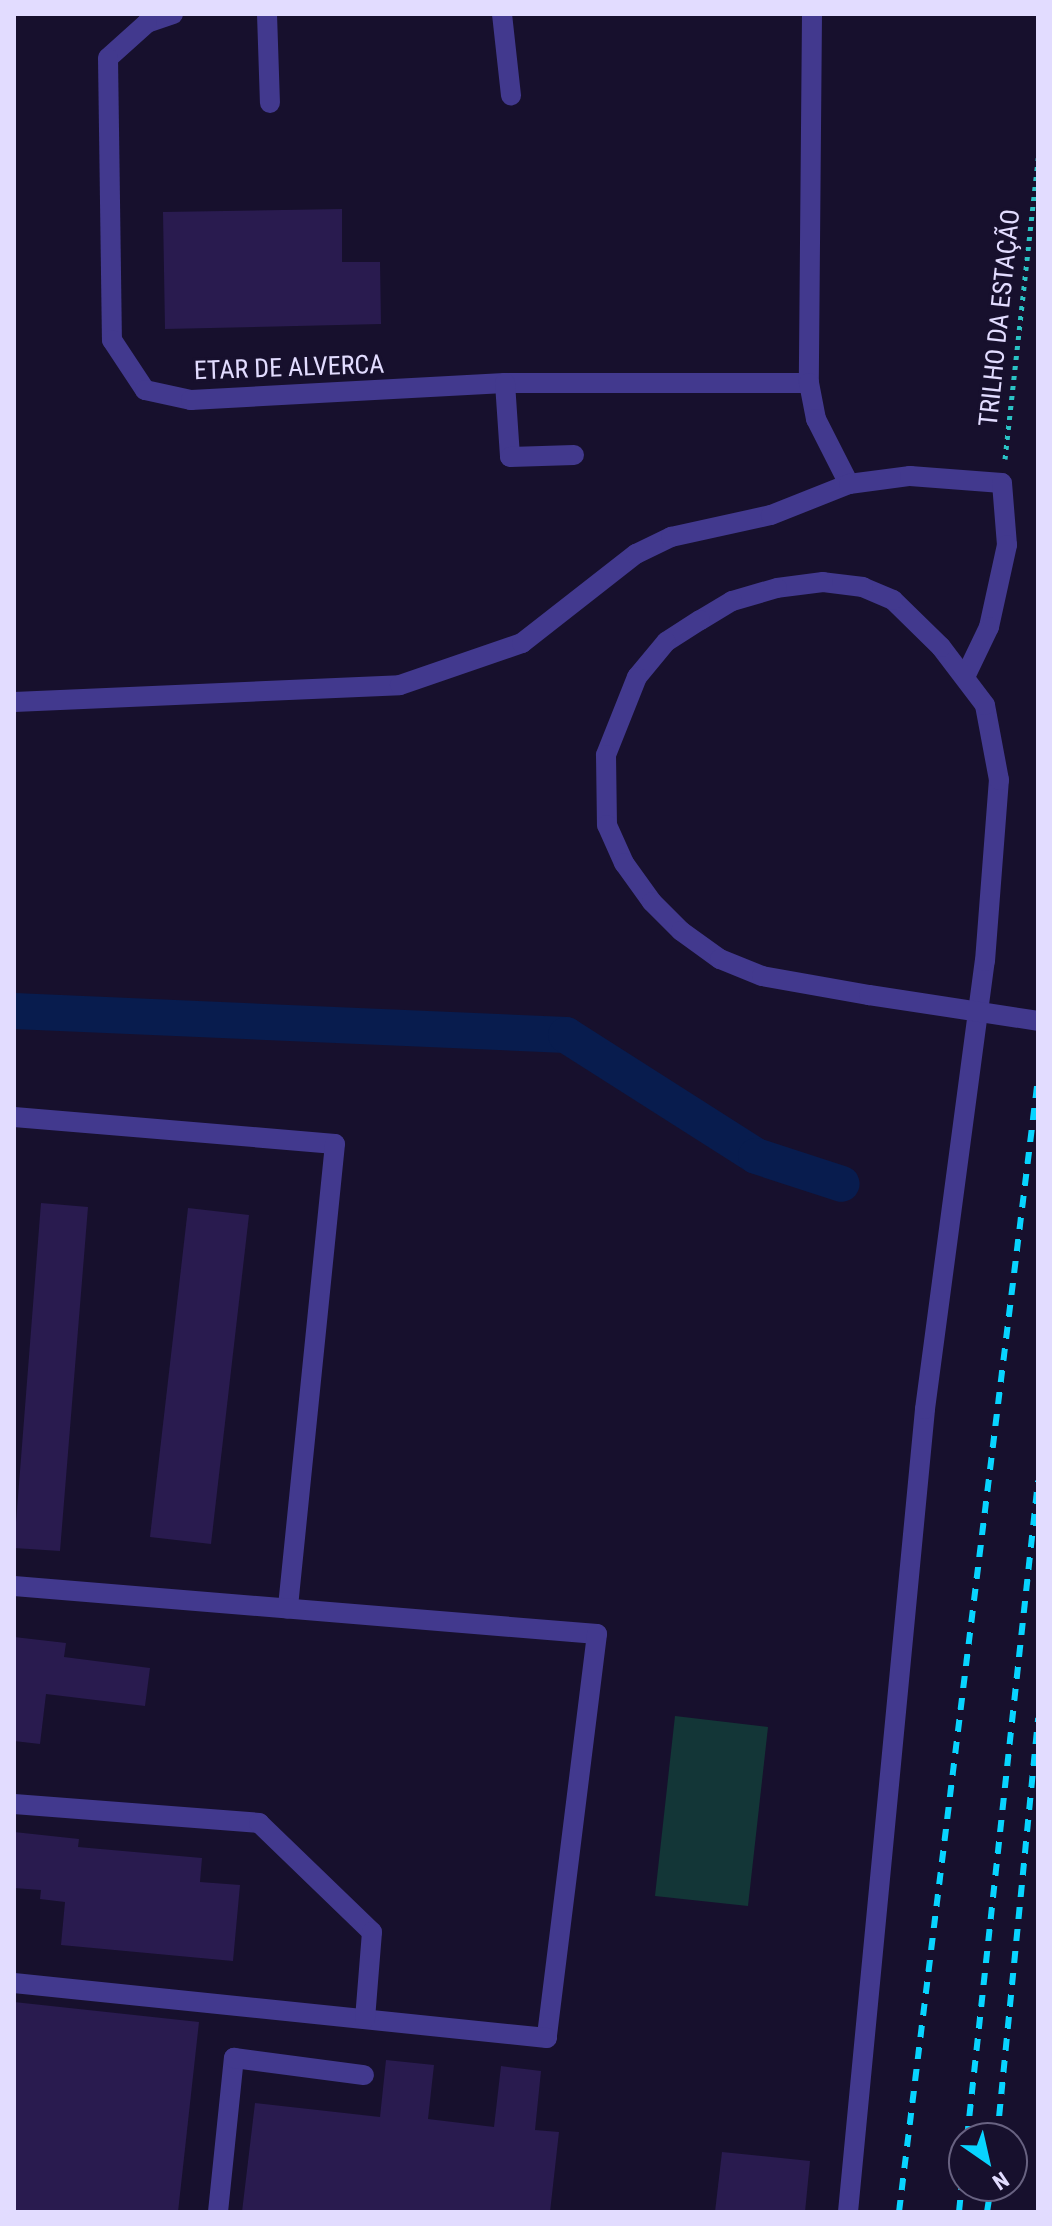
<!DOCTYPE html>
<html>
<head>
<meta charset="utf-8">
<style>
	body { margin:0 }
	#map { position:relative; width:1052px; height:2226px; overflow:hidden; background:#17102d; font-family:"Roboto Condensed",sans-serif }
	div>[style] { position:absolute }
	[style*='--x'] { left:calc(var(--x)*1px); top:calc(var(--y)*1px); width:calc(var(--w)*1px); rotate:calc(var(--a)*1deg) }
	.green>* { inset:0; background:#133637 }
	.canal>* { height:36px; margin:-18px; padding:0 18px; transform-origin:18px; border-radius:18px; background:#081c4e }
	.building>* { inset:0; background:#291b4f }
	.path>* { height:5px; margin-top:-2.5px; transform-origin:0; background:repeating-linear-gradient(90deg,#2ac3c5 0 4px,transparent 0 10px) }
	.minor>* { height:20px; margin:-10px; padding:0 10px; transform-origin:10px; border-radius:10px; background:#42398e }
	.rail>* { height:6px; margin-top:-3px; transform-origin:0; background:repeating-linear-gradient(90deg,#08d4ff 0 12px,transparent 0 22px) }
	.minor-bridge>* { height:20px; margin:-10px; padding:0 10px; transform-origin:10px; border-radius:10px; background:#42398e }
	span { translate:-50% -50%; white-space:nowrap; text-align:center; line-height:1.15; -webkit-text-stroke:6px #17102d; paint-order:stroke }
	.street-label { font-size:26px; color:#e2dcff }
	.frame { position:absolute; inset:0; border:16px solid #e2dcff; pointer-events:none }
	.north { position:absolute; left:948px; top:2122px; width:80px; height:80px; box-sizing:border-box; background:#17102d; border:2px solid #686281; border-radius:50%; rotate:146deg; font-size:22px; font-weight:700; line-height:32px; text-align:center; color:#e2dcff }
	.north::after { content:''; display:block; margin:auto; width:28px; height:36px; background:#08d4ff; clip-path:polygon(50% 0,100% 100%,50% 72%,0 100%) }
</style>
</head>
<body>
<div id="map">
	<div class="green">
		<div style="clip-path:polygon(675px 1716px,768px 1727px,748px 1906px,655px 1896px)"></div>
	</div>
	<div class="canal">
		<div style="--x:14;--y:1011;--w:553;--a:2.49"></div>
		<div style="--x:566;--y:1035;--w:225;--a:32.5"></div>
		<div style="--x:756;--y:1156;--w:90;--a:18"></div>
	</div>
	<div class="building">
		<div style="clip-path:polygon(342px 209px,342px 262px,380px 262px,381px 324px,165px 329px,163px 212px)"></div>
		<div style="clip-path:polygon(41px 1203px,88px 1207px,60px 1551px,14px 1548px)"></div>
		<div style="clip-path:polygon(188px 1208px,249px 1215px,211px 1544px,150px 1537px)"></div>
		<div style="clip-path:polygon(14px 1637px,66px 1643px,64px 1657px,150px 1668px,145px 1706px,46px 1694px,40px 1744px,14px 1741px)"></div>
		<div style="clip-path:polygon(14px 1832px,79px 1839px,78px 1847px,202px 1858px,200px 1882px,240px 1885px,233px 1961px,61px 1945px,65px 1902px,40px 1899px,41px 1890px,14px 1888px)"></div>
		<div style="clip-path:polygon(14px 2002px,199px 2022px,178px 2212px,14px 2212px)"></div>
		<div style="clip-path:polygon(386px 2060px,434px 2065px,428px 2119px,494px 2127px,501px 2066px,541px 2071px,535px 2130px,559px 2132px,550px 2212px,242px 2212px,255px 2103px,380px 2117px)"></div>
		<div style="clip-path:polygon(722px 2152px,810px 2161px,805px 2212px,715px 2212px)"></div>
	</div>
	<div class="path">
		<div style="--x:1005;--y:459;--w:303;--a:-83.7"></div>
	</div>
	<div class="minor">
		<div style="--x:173;--y:14;--w:28;--a:161"></div>
		<div style="--x:147;--y:23;--w:52;--a:138.1"></div>
		<div style="--x:108;--y:58;--w:282;--a:89.2"></div>
		<div style="--x:112;--y:340;--w:60;--a:56.6"></div>
		<div style="--x:145;--y:390;--w:47;--a:12.3"></div>
		<div style="--x:191;--y:400;--w:314;--a:-3.1"></div>
		<div style="--x:505;--y:383;--w:304;--a:0"></div>
		<div style="--x:267;--y:14;--w:89;--a:88.1"></div>
		<div style="--x:502;--y:14;--w:82;--a:83.7"></div>
		<div style="--x:812;--y:14;--w:369;--a:90.5"></div>
		<div style="--x:809;--y:383;--w:37;--a:79"></div>
		<div style="--x:816;--y:419;--w:73;--a:63.1"></div>
		<div style="--x:505;--y:383;--w:74;--a:86.1"></div>
		<div style="--x:510;--y:457;--w:64;--a:-1.8"></div>
		<div style="--x:14;--y:702;--w:386;--a:-2.5"></div>
		<div style="--x:400;--y:685;--w:129;--a:-19"></div>
		<div style="--x:522;--y:643;--w:145;--a:-38"></div>
		<div style="--x:636;--y:554;--w:39;--a:-26"></div>
		<div style="--x:671;--y:537;--w:102;--a:-12.4"></div>
		<div style="--x:771;--y:515;--w:84;--a:-21.7"></div>
		<div style="--x:849;--y:484;--w:62;--a:-7.5"></div>
		<div style="--x:910;--y:476;--w:92;--a:4.4"></div>
		<div style="--x:1002;--y:483;--w:62;--a:85.4"></div>
		<div style="--x:1007;--y:545;--w:84;--a:102.4"></div>
		<div style="--x:989;--y:627;--w:53;--a:115.6"></div>
		<div style="--x:14;--y:1117;--w:322;--a:4.8"></div>
		<div style="--x:335;--y:1144;--w:467;--a:95.8"></div>
		<div style="--x:14;--y:1586;--w:585;--a:4.71"></div>
		<div style="--x:597;--y:1634;--w:407;--a:97.1"></div>
		<div style="--x:547;--y:2038;--w:536;--a:-174.11"></div>
		<div style="--x:14;--y:1804;--w:246;--a:4.4"></div>
		<div style="--x:259;--y:1823;--w:157;--a:44"></div>
		<div style="--x:372;--y:1932;--w:87;--a:94.6"></div>
		<div style="--x:218;--y:2212;--w:155;--a:-84.1"></div>
		<div style="--x:234;--y:2058;--w:131;--a:7.5"></div>
		<div style="--x:848;--y:2212;--w:807;--a:-84.52"></div>
		<div style="--x:925;--y:1409;--w:452;--a:-82.4"></div>
		<div style="--x:985;--y:961;--w:182;--a:-85.6"></div>
		<div style="--x:999;--y:780;--w:76;--a:-100.6"></div>
		<div style="--x:985;--y:705;--w:73;--a:-127.2"></div>
		<div style="--x:941;--y:647;--w:67;--a:-135.6"></div>
		<div style="--x:893;--y:600;--w:33;--a:-157"></div>
		<div style="--x:863;--y:587;--w:40;--a:-172.9"></div>
		<div style="--x:823;--y:582;--w:46;--a:172.6"></div>
		<div style="--x:777;--y:588;--w:47;--a:163.9"></div>
		<div style="--x:732;--y:601;--w:37;--a:149"></div>
		<div style="--x:700;--y:620;--w:40;--a:147.1"></div>
		<div style="--x:666;--y:642;--w:45;--a:129.6"></div>
		<div style="--x:637;--y:677;--w:84;--a:111.7"></div>
		<div style="--x:606;--y:755;--w:70;--a:89.2"></div>
		<div style="--x:607;--y:825;--w:42;--a:65.9"></div>
		<div style="--x:624;--y:863;--w:48;--a:54.3"></div>
		<div style="--x:652;--y:902;--w:41;--a:45"></div>
		<div style="--x:681;--y:931;--w:48;--a:35.7"></div>
		<div style="--x:720;--y:959;--w:45;--a:22"></div>
		<div style="--x:762;--y:976;--w:109;--a:10.1"></div>
	</div>
	<div class="rail">
		<div style="--x:967;--y:2138;--w:661;--a:-83.83"></div>
		<div style="--x:997;--y:2138;--w:422;--a:-84.4"></div>
		<div style="--x:899;--y:2212;--w:1141;--a:-83.01"></div>
		<div style="--x:959;--y:2212;--w:50;--a:-84.3"></div>
		<div style="--x:987;--y:2212;--w:26;--a:-81"></div>
	</div>
	<div class="minor-bridge">
		<div style="--x:869;--y:995;--w:171;--a:8.7"></div>
	</div>
	<div class="street-label">
		<span style="left:1000px;top:318px;rotate:-84deg">TRILHO DA ESTAÇÃO</span>
		<span style="left:289px;top:368px;rotate:-2deg">ETAR DE ALVERCA</span>
	</div>
	<div class="frame"></div>
	<div class="north">N</div>
</div>
</body>
</html>
